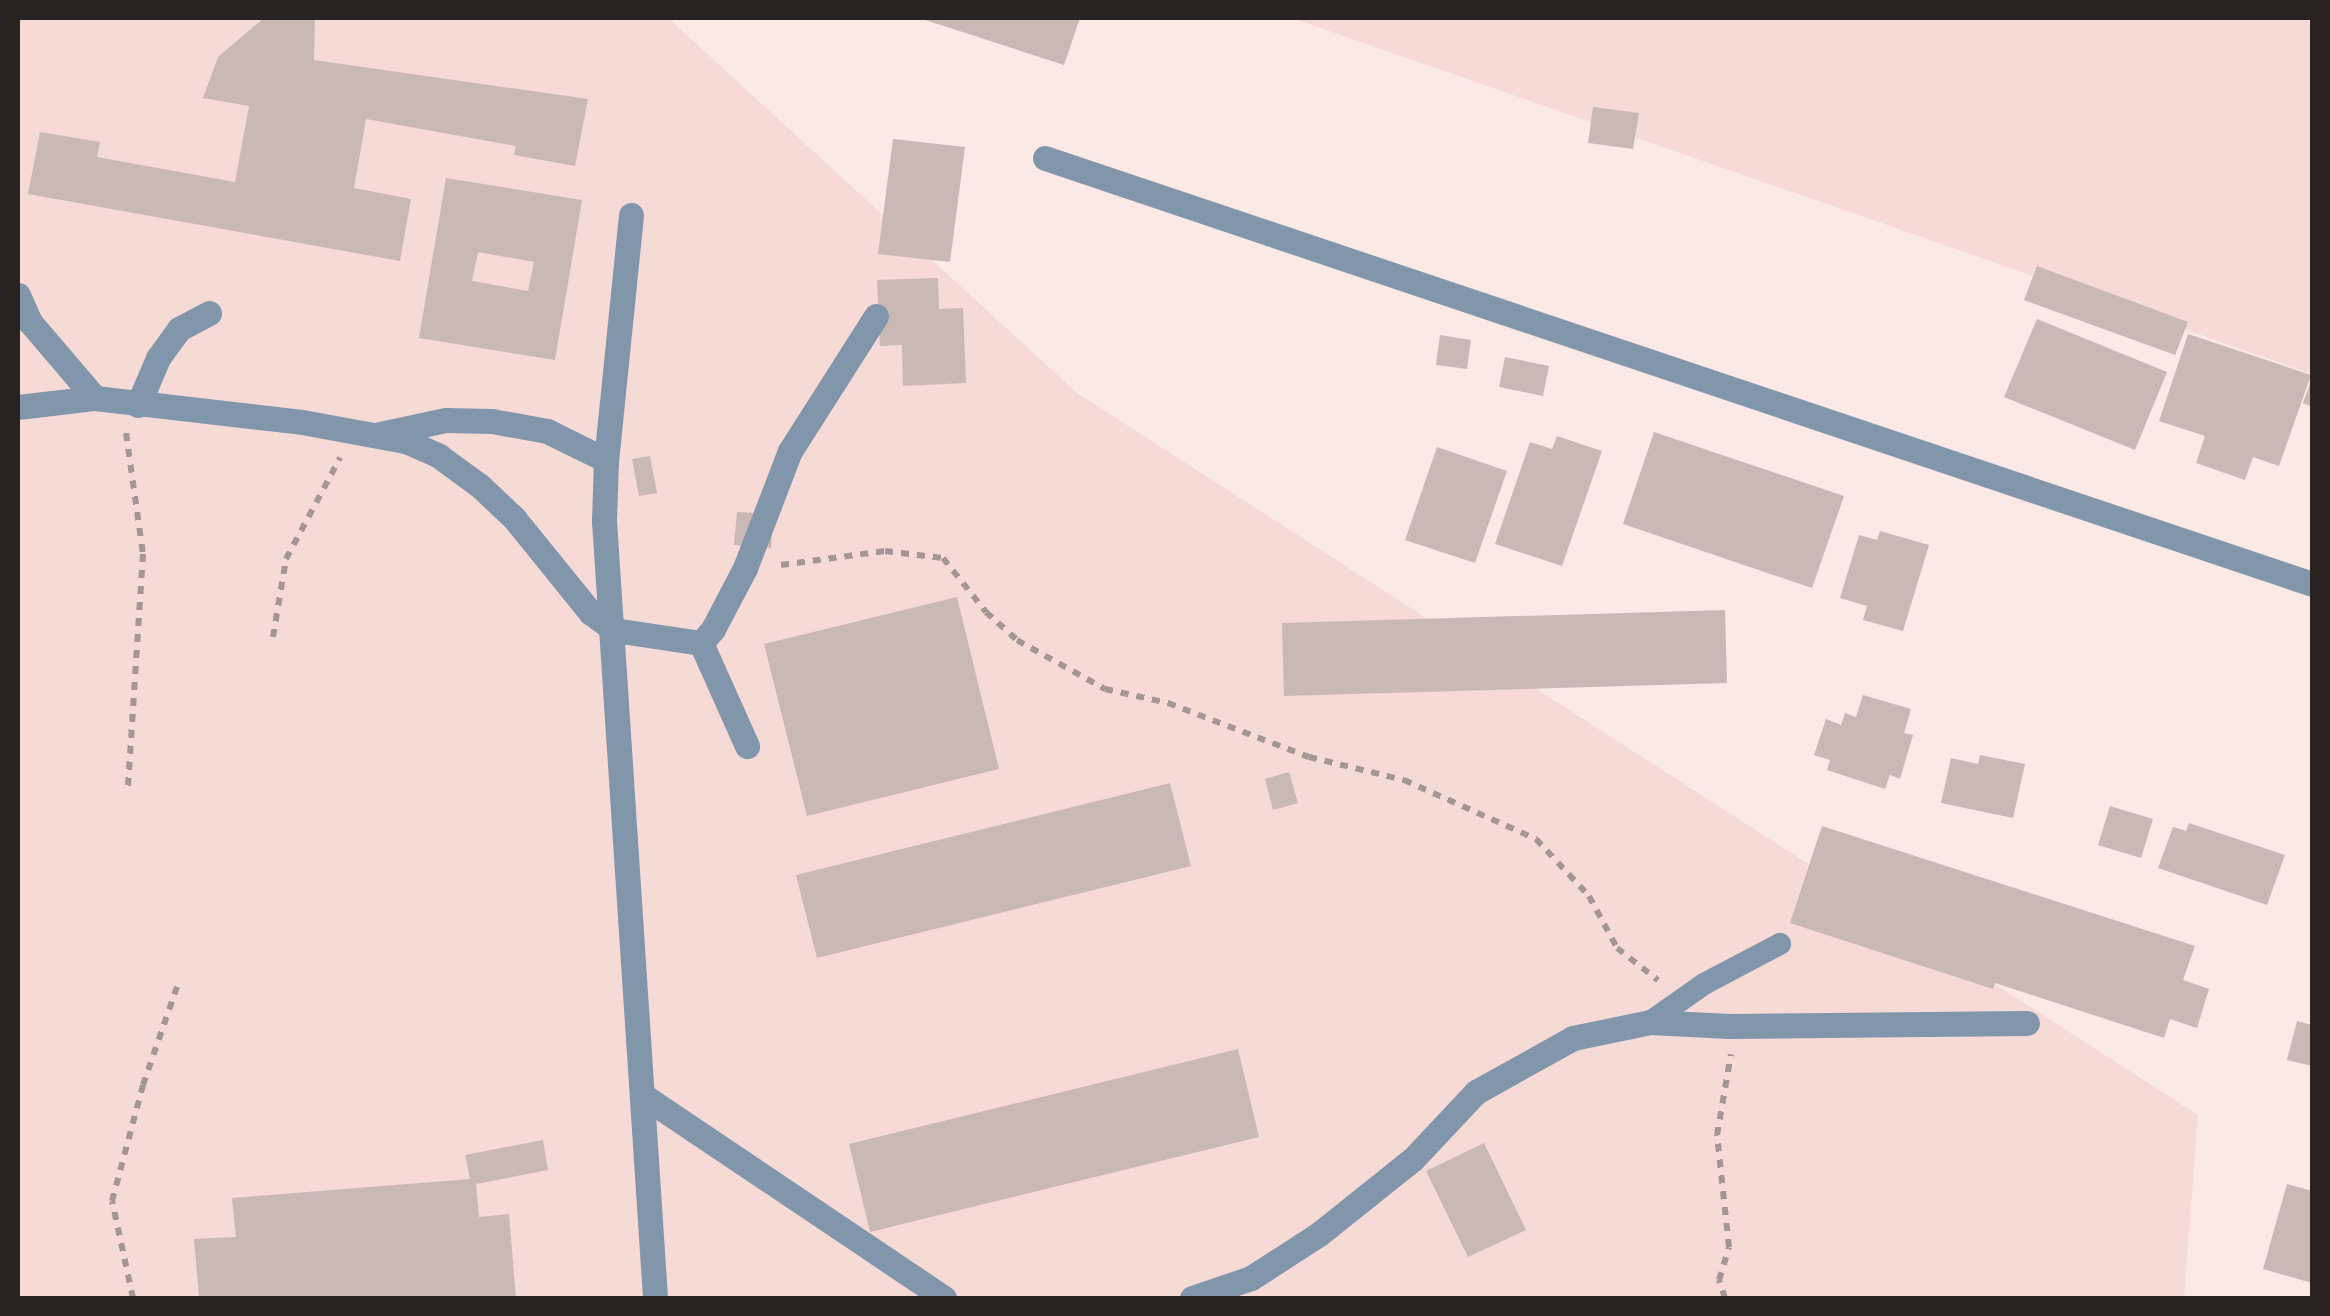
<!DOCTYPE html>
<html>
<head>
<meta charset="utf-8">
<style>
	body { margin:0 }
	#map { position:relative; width:2330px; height:1316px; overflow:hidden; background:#fbe9e6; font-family:Barlow,sans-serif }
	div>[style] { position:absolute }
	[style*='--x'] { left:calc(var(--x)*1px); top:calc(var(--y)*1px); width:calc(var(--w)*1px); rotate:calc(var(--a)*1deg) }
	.built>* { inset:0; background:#f5dad6 }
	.building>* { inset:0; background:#cab8b5 }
	.path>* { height:6px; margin-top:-3px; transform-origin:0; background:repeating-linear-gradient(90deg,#a39694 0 8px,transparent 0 16px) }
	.lane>* { height:22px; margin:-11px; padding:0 11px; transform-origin:11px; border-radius:11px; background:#8196ab }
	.street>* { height:25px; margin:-12.5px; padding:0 12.5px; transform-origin:12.5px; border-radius:12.5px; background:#8196ab }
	span { translate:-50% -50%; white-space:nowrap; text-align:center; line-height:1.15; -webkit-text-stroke:8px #fbe9e6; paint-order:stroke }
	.frame { position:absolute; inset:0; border:20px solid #282221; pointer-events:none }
</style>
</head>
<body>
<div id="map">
	<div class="built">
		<div style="clip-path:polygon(18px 18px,668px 18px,1077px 393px,2198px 1115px,2184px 1298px,18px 1298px)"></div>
		<div style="clip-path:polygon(1292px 18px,2312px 18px,2312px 374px,1936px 242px)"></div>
	</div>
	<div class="building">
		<div style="clip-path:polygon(264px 18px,315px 18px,314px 60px,588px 99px,575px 166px,514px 155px,516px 146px,366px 119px,354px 188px,411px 199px,400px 261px,28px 194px,40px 132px,100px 142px,97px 157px,235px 182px,249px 106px,203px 98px,218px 57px)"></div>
		<div style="clip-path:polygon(919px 18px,1080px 18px,1064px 65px)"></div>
		<div style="clip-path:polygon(1593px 107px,1639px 113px,1633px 149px,1588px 143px)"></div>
		<div style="clip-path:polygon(893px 139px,965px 147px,950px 262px,878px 254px)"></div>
		<div style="clip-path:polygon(evenodd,446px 178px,582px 200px,555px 360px,419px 338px,446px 178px,478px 252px,534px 262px,528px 291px,472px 281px,478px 252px)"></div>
		<div style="clip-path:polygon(2037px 266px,2188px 322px,2175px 355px,2024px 300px)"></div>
		<div style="clip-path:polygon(938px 278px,939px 309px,963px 308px,966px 383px,903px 386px,902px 345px,880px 346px,877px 280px)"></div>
		<div style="clip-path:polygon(2037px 319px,2167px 372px,2135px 450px,2004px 397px)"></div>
		<div style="clip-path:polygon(2188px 334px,2311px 375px,2279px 466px,2253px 457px,2245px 480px,2196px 463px,2205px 436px,2159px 421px)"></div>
		<div style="clip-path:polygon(1440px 335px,1471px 340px,1467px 369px,1436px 365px)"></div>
		<div style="clip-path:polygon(1505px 357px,1549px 366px,1543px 396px,1499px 387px)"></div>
		<div style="clip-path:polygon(2312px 378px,2312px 407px,2303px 403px)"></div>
		<div style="clip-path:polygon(1654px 432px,1844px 496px,1812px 588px,1623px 524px)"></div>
		<div style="clip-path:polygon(1557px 436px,1602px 451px,1562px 566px,1495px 544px,1530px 442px,1552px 449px)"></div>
		<div style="clip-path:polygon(1437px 447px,1507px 471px,1475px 563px,1405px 540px)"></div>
		<div style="clip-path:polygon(650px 456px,657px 493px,639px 496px,632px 459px)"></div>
		<div style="clip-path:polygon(737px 512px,773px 514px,771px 548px,734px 545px)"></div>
		<div style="clip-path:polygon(1880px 531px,1929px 545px,1903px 631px,1863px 620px,1867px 606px,1840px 598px,1859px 535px,1877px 540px)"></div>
		<div style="clip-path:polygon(957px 597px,999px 769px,807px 816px,764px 644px)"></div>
		<div style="clip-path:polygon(1725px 610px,1727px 683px,1284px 696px,1282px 623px)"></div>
		<div style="clip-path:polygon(1863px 695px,1911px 709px,1904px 733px,1913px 735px,1900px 779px,1890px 775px,1885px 789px,1827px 770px,1830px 760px,1814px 755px,1826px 719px,1841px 725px,1845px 713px,1856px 717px)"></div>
		<div style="clip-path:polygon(1980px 755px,2025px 764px,2013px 818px,1941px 803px,1951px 758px,1978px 764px)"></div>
		<div style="clip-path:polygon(1289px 772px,1298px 803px,1273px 810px,1265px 779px)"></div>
		<div style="clip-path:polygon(1170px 783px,1191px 866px,817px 958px,796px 875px)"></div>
		<div style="clip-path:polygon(2110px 806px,2153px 819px,2141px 858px,2098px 845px)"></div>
		<div style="clip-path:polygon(2189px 823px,2285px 855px,2267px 905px,2158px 868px,2173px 827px,2186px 831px)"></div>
		<div style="clip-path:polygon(1822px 826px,2195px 946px,2183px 980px,2209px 989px,2197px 1028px,2170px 1019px,2164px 1038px,1995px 983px,1993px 989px,1790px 923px)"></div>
		<div style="clip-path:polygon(2297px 1021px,2312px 1025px,2312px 1066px,2287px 1060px)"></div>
		<div style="clip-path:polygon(1238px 1049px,1259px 1137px,870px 1232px,849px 1144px)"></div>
		<div style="clip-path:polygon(543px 1140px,548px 1170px,476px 1184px,479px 1217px,509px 1214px,516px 1298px,199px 1298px,194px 1239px,236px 1237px,232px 1198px,470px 1179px,465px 1155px)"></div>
		<div style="clip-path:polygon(1484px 1143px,1526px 1230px,1468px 1257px,1426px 1171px)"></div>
		<div style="clip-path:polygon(2287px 1184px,2312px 1191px,2312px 1283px,2263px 1269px)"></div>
	</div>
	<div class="path">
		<div style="--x:126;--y:433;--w:122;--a:82"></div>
		<div style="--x:143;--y:554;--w:235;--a:93.7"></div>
		<div style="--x:781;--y:565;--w:105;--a:-7.7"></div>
		<div style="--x:885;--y:551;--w:58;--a:6.9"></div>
		<div style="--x:943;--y:558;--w:69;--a:51.5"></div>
		<div style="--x:986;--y:612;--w:42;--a:42.1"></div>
		<div style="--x:1017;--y:640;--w:101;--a:29.1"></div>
		<div style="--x:1105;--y:689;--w:65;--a:12.5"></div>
		<div style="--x:1168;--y:703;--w:151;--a:21"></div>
		<div style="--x:1309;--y:757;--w:98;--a:13.6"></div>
		<div style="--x:1404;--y:780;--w:145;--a:24.1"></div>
		<div style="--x:1536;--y:839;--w:78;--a:47.1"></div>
		<div style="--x:1589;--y:896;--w:59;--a:61.7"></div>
		<div style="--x:1617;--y:948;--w:52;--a:38"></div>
		<div style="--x:273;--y:637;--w:79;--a:-80.5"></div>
		<div style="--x:286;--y:559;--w:115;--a:-61.9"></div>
		<div style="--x:133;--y:1298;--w:99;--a:-102.2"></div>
		<div style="--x:112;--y:1201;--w:120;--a:-75"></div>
		<div style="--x:143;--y:1085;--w:110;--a:-70.9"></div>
		<div style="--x:1725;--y:1298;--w:19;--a:-108"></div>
		<div style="--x:1719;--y:1280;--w:34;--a:-73"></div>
		<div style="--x:1729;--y:1247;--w:113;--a:-96.1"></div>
		<div style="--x:1717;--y:1135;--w:82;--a:-80.2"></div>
	</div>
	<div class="lane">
		<div style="--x:1650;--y:1022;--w:66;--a:-35.1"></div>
		<div style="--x:1704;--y:984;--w:86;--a:-27.8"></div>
	</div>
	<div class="street">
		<div style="--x:1045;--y:158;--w:1337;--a:18.58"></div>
		<div style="--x:631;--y:215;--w:246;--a:95.8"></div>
		<div style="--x:606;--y:460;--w:61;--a:91.9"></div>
		<div style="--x:604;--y:521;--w:779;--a:86.24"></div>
		<div style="--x:18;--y:295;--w:30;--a:66"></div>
		<div style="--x:30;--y:322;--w:100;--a:49.5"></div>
		<div style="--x:138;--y:405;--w:51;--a:-66.9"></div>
		<div style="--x:158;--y:358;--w:36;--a:-54"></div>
		<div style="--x:179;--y:329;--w:34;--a:-28"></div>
		<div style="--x:18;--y:407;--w:78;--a:-6.7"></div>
		<div style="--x:95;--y:398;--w:208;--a:6.6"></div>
		<div style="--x:302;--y:422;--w:106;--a:10.4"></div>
		<div style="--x:406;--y:441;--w:36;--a:24"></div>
		<div style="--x:439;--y:456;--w:51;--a:36.2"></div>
		<div style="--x:480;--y:486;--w:47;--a:43.3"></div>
		<div style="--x:514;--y:518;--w:122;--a:51"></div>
		<div style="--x:591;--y:613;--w:29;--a:36"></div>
		<div style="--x:614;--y:630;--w:88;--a:8.5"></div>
		<div style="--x:701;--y:643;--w:18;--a:-49"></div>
		<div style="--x:713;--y:629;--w:69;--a:-62.3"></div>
		<div style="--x:745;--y:568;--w:125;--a:-69"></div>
		<div style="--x:790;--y:451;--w:160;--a:-57.5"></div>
		<div style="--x:380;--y:434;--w:67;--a:-12"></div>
		<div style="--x:446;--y:420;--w:46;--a:1.2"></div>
		<div style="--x:492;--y:421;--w:56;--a:10.3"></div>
		<div style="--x:547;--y:431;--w:66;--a:26.2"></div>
		<div style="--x:701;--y:643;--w:113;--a:65.9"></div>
		<div style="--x:642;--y:1095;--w:364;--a:33.9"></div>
		<div style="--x:1192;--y:1298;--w:62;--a:-18.7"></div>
		<div style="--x:1251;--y:1278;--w:81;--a:-32.9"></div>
		<div style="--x:1319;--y:1234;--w:120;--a:-38.6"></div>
		<div style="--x:1413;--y:1159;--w:92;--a:-46.8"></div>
		<div style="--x:1476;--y:1092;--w:111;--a:-29.1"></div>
		<div style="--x:1573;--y:1038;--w:79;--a:-11.7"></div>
		<div style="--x:1650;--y:1022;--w:79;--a:2.9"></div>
		<div style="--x:1729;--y:1026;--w:298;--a:-0.6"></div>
	</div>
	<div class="frame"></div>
</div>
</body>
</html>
